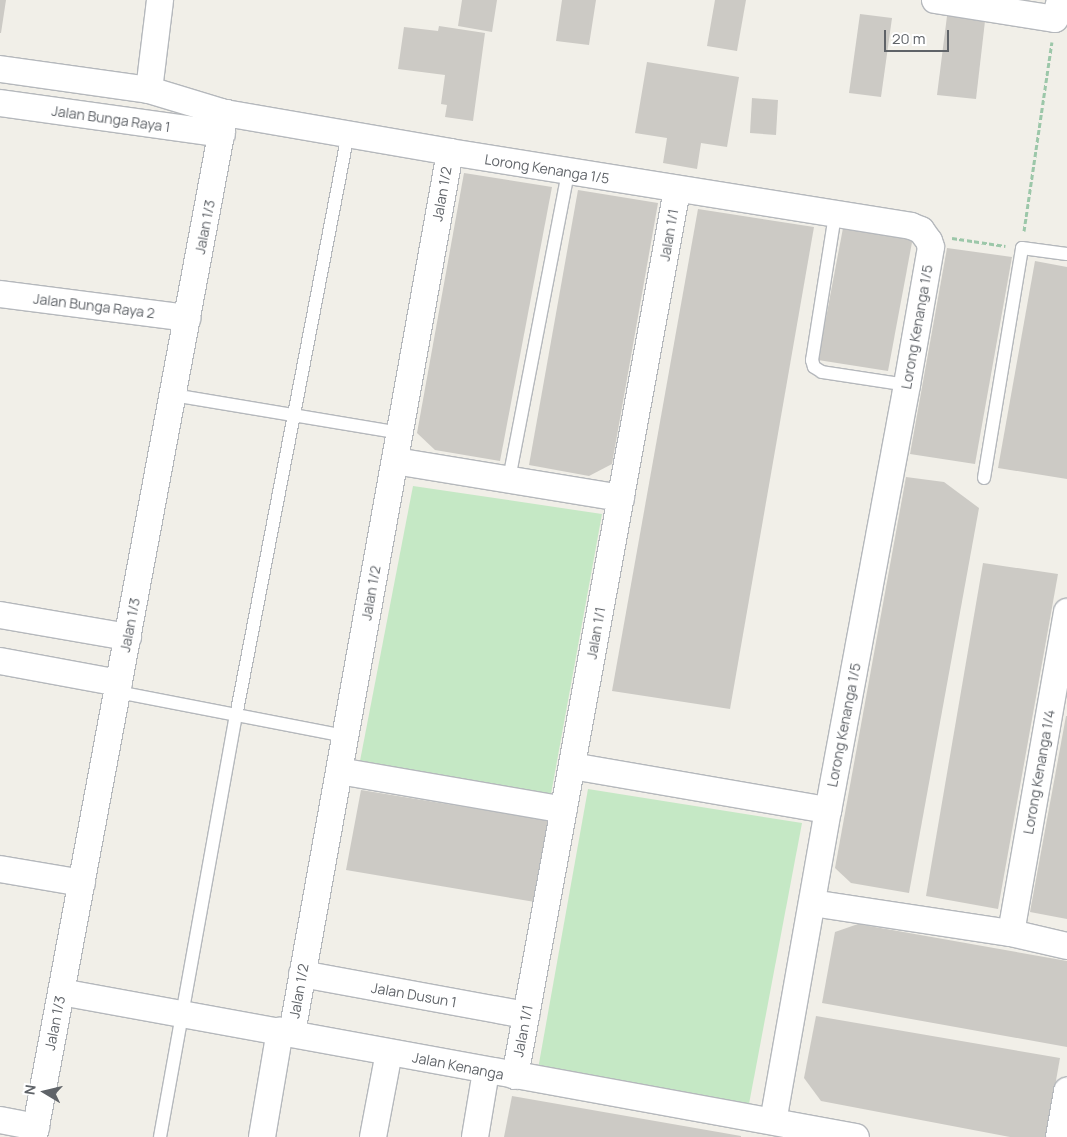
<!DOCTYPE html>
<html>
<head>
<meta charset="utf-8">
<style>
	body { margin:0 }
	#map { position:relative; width:1067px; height:1137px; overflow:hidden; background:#f1efe8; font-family:Manrope,sans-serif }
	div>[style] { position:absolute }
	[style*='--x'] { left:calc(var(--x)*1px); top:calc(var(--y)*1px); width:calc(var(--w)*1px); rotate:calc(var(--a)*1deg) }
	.green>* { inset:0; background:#c5e8c5 }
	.building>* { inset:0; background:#cccac5 }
	.path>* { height:3px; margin-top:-1.5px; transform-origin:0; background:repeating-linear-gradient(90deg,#9cc7a9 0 5px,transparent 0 7.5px) }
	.roads { filter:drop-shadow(1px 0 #b5b8bc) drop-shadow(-1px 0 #b5b8bc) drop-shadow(0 1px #b5b8bc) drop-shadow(0 -1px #b5b8bc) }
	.lane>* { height:12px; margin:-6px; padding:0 6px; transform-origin:6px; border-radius:6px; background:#fff }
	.street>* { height:26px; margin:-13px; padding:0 13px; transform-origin:13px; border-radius:13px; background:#fff }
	span { translate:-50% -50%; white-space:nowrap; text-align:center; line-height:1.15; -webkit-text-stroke:5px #fff; paint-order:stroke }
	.street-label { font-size:14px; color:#5f6368 }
	.north { position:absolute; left:20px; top:1067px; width:50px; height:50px; -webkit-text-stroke:4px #fff; paint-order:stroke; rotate:279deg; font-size:14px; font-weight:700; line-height:20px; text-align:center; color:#5f6368 }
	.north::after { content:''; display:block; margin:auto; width:18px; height:22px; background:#5f6368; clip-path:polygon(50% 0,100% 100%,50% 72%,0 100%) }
	.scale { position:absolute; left:884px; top:30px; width:65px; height:22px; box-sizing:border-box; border:2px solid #5f6368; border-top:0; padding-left:6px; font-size:15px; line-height:18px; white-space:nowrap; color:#5f6368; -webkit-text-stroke:4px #fff; paint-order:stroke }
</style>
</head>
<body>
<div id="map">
	<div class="green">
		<div style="clip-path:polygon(413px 486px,602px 514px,551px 794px,360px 761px)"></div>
		<div style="clip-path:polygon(588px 789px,802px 823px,749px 1104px,538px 1069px)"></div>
	</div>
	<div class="building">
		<div style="clip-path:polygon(0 0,6px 0,1px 33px,0 33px)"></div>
		<div style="clip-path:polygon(462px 0,497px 0,492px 32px,458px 26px)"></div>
		<div style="clip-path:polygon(562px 0,596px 0,589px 45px,556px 41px)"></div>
		<div style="clip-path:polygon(715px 0,746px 0,737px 51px,707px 46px)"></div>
		<div style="clip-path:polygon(860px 14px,892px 18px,881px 97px,849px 93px)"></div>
		<div style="clip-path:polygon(947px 16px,985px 21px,976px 99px,937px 95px)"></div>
		<div style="clip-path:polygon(439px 26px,485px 33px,473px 121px,445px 117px,447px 105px,441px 104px,445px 75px,398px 69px,404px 27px,438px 31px)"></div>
		<div style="clip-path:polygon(647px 62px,739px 77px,727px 147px,701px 143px,697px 169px,663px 163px,667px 138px,635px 133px)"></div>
		<div style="clip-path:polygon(752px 98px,778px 100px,776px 135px,750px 133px)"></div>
		<div style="clip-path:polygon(464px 173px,552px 187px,500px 461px,435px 450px,417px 433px)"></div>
		<div style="clip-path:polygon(578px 190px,658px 203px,612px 464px,589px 476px,529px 465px)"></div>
		<div style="clip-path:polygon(698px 209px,814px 227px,730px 709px,612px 691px)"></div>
		<div style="clip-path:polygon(843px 228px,913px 237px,888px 371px,818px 360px)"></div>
		<div style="clip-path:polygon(947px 248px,1012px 257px,975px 464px,910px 454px)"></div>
		<div style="clip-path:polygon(1035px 261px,1067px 267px,1067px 479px,998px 468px)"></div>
		<div style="clip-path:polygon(906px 477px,944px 482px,979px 508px,909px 893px,851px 883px,835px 868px)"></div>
		<div style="clip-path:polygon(983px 563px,1058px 574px,998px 909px,926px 896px)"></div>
		<div style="clip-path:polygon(1066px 716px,1067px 716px,1067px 919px,1030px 912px)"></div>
		<div style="clip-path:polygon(361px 790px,551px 821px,535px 902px,346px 870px)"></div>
		<div style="clip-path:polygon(858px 924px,1067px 961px,1067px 1047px,822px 1003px,835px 932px)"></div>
		<div style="clip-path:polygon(816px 1016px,1060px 1058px,1046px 1137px,1010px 1137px,821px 1101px,804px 1078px)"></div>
		<div style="clip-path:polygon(512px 1096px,741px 1136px,741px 1137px,504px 1137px)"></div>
	</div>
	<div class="path">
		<div style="--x:1024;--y:231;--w:191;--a:-81.6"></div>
		<div style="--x:952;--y:238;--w:54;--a:8.6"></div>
	</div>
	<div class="roads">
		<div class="lane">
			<div style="--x:835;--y:215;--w:147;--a:99"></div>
			<div style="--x:812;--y:360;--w:7;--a:74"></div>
			<div style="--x:814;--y:367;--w:9;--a:32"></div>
			<div style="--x:822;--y:372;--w:86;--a:8.7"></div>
			<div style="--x:173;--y:395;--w:230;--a:9.5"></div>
			<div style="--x:984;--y:478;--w:233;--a:-80.6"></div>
			<div style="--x:1022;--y:248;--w:45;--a:7.6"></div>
			<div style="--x:509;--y:479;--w:313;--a:-79.1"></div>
			<div style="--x:118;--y:692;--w:231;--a:11"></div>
			<div style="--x:160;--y:1137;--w:428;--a:-79.8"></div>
			<div style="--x:236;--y:716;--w:593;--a:-79.11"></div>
		</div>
		<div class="street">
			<div style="--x:935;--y:0;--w:121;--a:9"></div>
			<div style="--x:1055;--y:19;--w:20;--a:-75"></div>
			<div style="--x:0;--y:69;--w:150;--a:8"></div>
			<div style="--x:149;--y:90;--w:79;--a:16.8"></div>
			<div style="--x:225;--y:113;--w:228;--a:9.8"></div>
			<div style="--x:450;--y:152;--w:467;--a:9.1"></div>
			<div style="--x:911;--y:226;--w:11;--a:22"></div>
			<div style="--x:921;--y:230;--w:14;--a:54"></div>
			<div style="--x:929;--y:241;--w:6;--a:72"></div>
			<div style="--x:931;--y:247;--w:140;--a:99.9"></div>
			<div style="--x:907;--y:385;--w:432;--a:100.5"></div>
			<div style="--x:828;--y:810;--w:316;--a:100"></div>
			<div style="--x:149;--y:90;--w:91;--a:-83"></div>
			<div style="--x:0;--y:103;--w:224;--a:7.9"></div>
			<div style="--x:0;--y:294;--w:189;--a:7.3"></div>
			<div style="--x:395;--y:461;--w:229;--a:9.3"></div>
			<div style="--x:0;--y:615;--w:130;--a:9.8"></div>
			<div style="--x:0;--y:661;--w:121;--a:10.5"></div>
			<div style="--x:572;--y:766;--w:260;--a:9.8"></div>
			<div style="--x:339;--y:771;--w:228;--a:9.8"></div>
			<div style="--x:0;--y:869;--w:83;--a:9.7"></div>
			<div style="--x:812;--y:903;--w:201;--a:8.6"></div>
			<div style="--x:1011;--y:933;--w:57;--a:13.1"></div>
			<div style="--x:1011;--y:933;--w:326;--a:-80.1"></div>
			<div style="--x:302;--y:974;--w:228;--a:10.4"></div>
			<div style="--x:61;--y:992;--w:808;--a:10.34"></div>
			<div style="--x:292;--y:1033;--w:895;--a:-79.83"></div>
			<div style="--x:515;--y:1076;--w:901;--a:-79.64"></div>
			<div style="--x:0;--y:1120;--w:37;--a:11"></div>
			<div style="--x:34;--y:1137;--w:1042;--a:-79.43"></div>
			<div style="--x:262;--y:1137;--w:108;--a:-80.4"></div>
			<div style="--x:373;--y:1137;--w:86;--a:-79.3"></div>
			<div style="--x:475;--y:1137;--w:67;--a:-80.5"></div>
			<div style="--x:1059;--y:1137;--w:47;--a:-80.1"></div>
		</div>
	</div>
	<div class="street-label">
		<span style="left:111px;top:119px;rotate:8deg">Jalan Bunga Raya 1</span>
		<span style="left:547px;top:169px;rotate:9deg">Lorong Kenanga 1/5</span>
		<span style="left:442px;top:194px;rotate:-80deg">Jalan 1/2</span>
		<span style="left:205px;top:227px;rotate:-79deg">Jalan 1/3</span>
		<span style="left:669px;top:235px;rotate:-80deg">Jalan 1/1</span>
		<span style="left:94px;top:306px;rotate:7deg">Jalan Bunga Raya 2</span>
		<span style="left:917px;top:327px;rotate:-80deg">Lorong Kenanga 1/5</span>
		<span style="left:371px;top:593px;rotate:-80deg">Jalan 1/2</span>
		<span style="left:130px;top:625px;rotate:-79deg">Jalan 1/3</span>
		<span style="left:596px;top:633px;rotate:-80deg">Jalan 1/1</span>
		<span style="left:844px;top:725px;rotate:-79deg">Lorong Kenanga 1/5</span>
		<span style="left:1039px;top:772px;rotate:-80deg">Lorong Kenanga 1/4</span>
		<span style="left:299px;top:991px;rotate:-80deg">Jalan 1/2</span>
		<span style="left:414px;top:995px;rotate:10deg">Jalan Dusun 1</span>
		<span style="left:55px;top:1023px;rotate:-79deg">Jalan 1/3</span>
		<span style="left:523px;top:1031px;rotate:-79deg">Jalan 1/1</span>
		<span style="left:458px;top:1066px;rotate:11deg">Jalan Kenanga</span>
	</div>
	<div class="north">N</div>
	<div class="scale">20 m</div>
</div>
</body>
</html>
